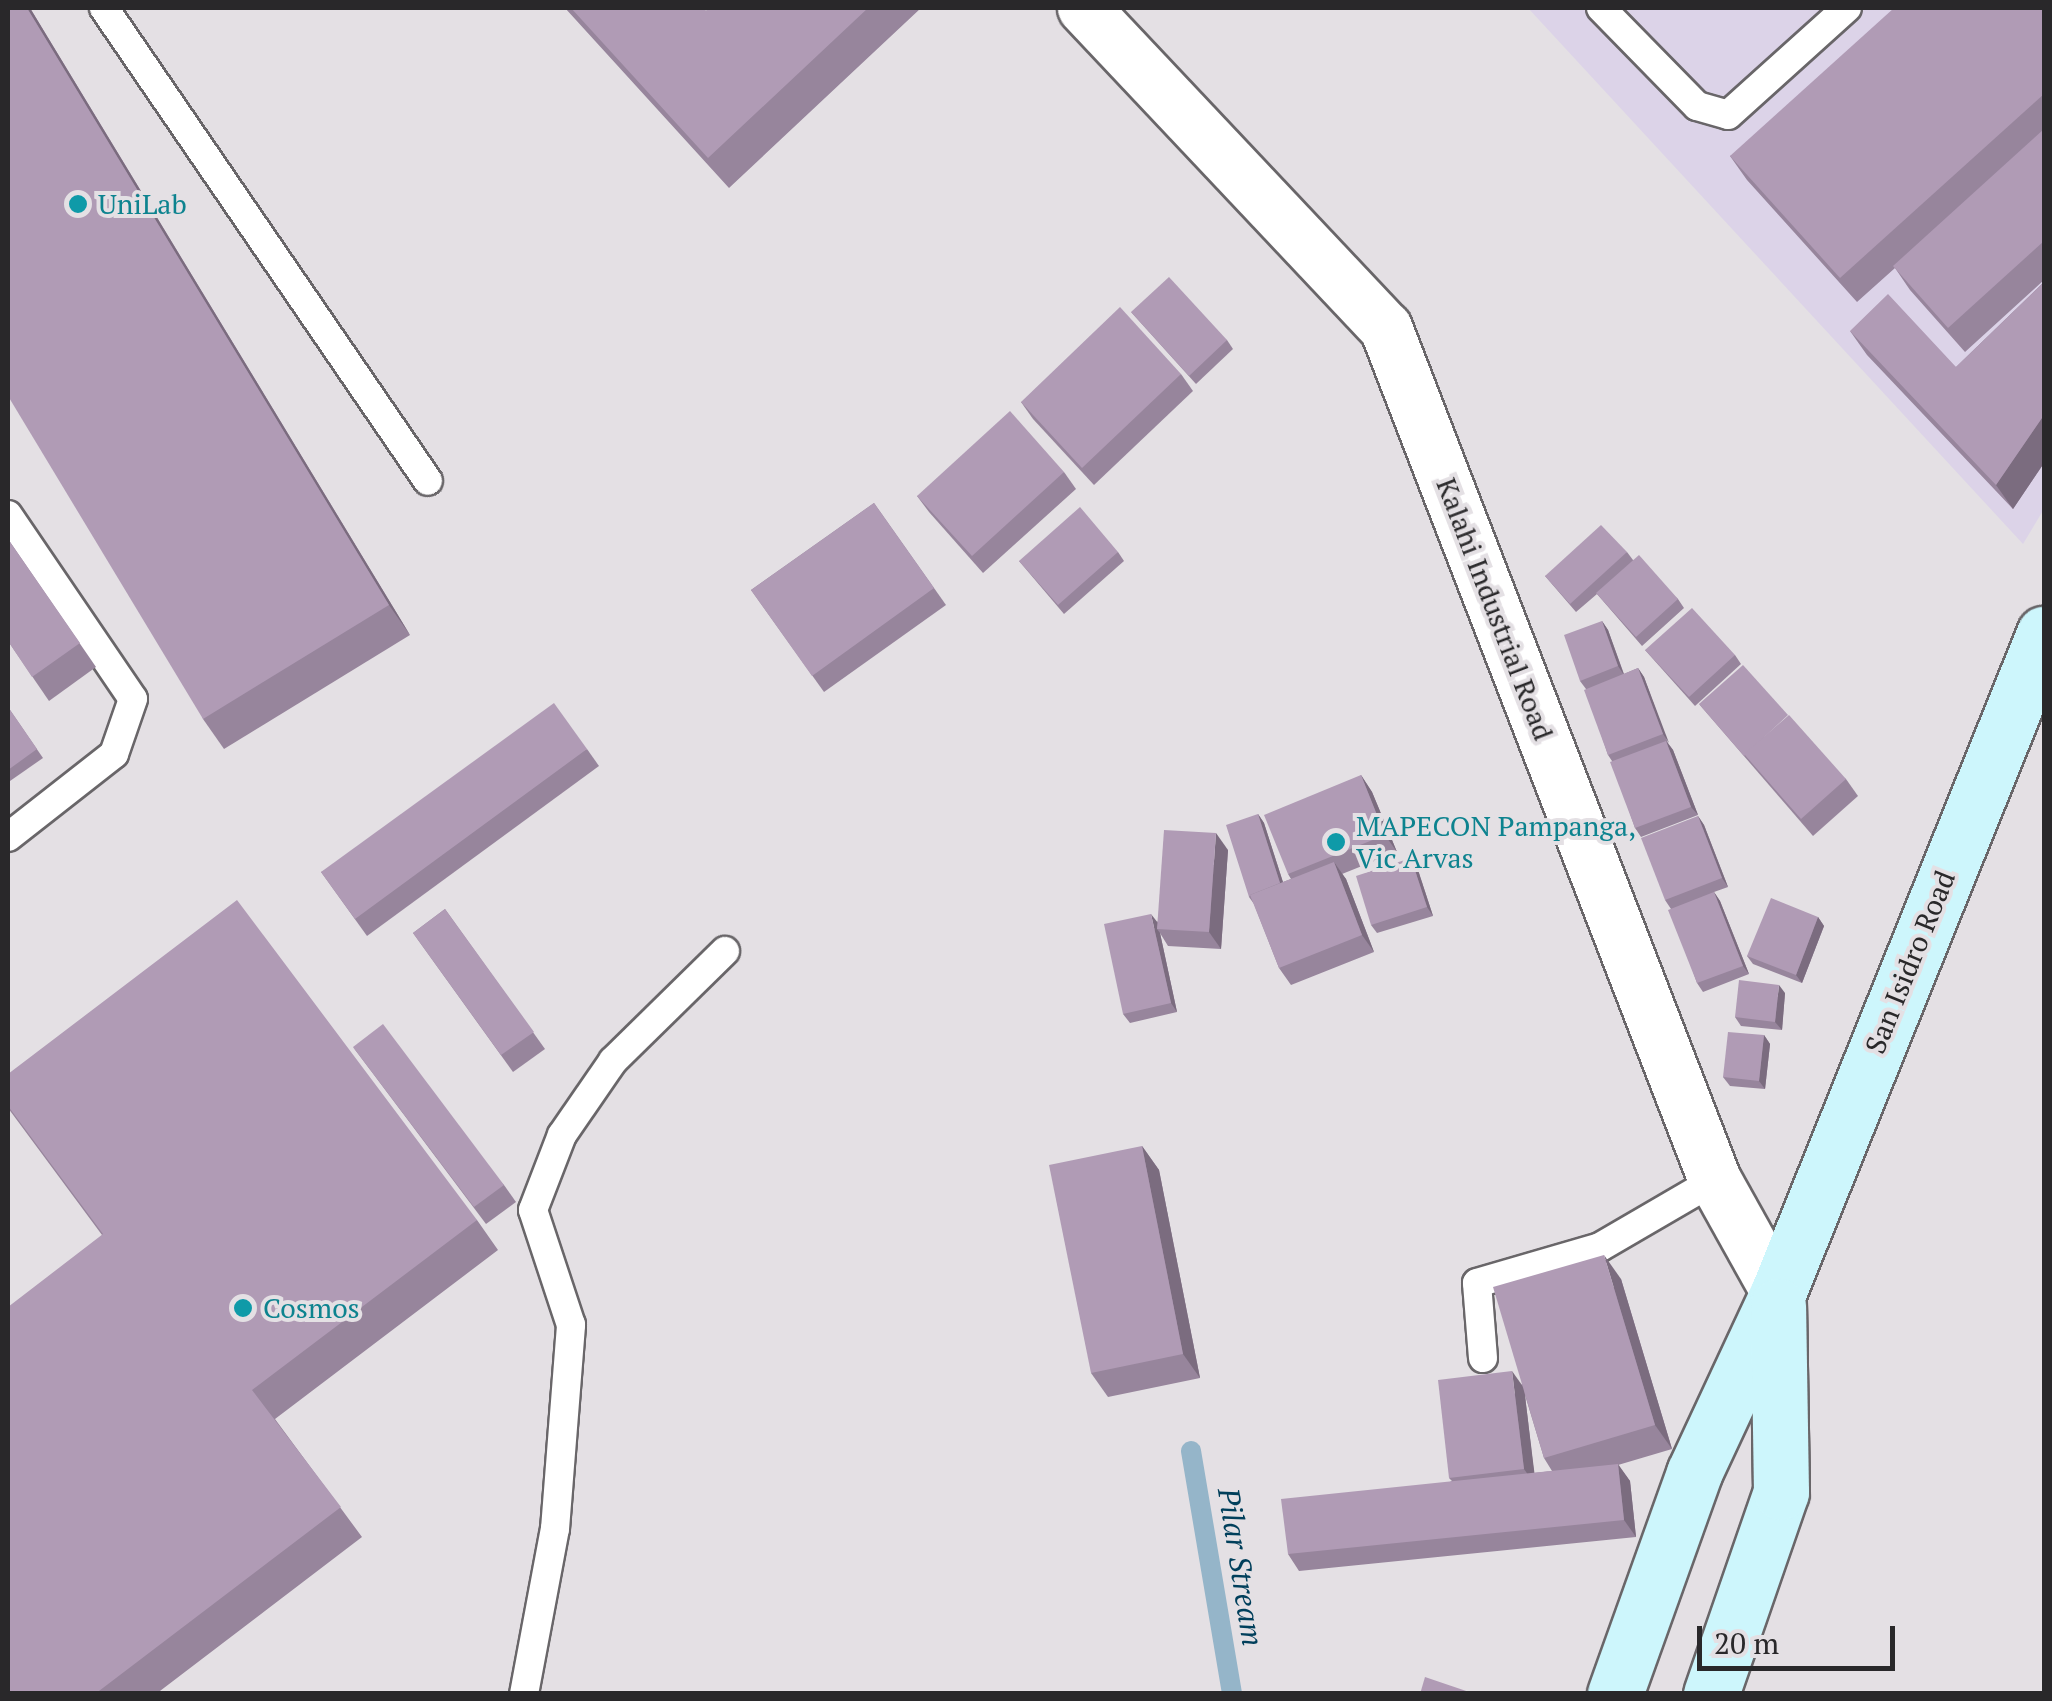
<!DOCTYPE html>
<html>
<head>
<meta charset="utf-8">
<style>
	body { margin:0 }
	#map { position:relative; width:2052px; height:1701px; overflow:hidden; background:#e4e0e4; font-family:"PT Serif",serif }
	div>[style] { position:absolute }
	[style*='--x'] { left:calc(var(--x)*1px); top:calc(var(--y)*1px); width:calc(var(--w)*1px); rotate:calc(var(--a)*1deg) }
	.commercial>* { inset:0; background:#dcd3e8 }
	.stream>* { height:20px; margin:-10px; padding:0 10px; transform-origin:10px; border-radius:10px; background:#95b5c9 }
	.roads { filter:drop-shadow(2px 0 #696669) drop-shadow(-2px 0 #696669) drop-shadow(0 2px #696669) drop-shadow(0 -2px #696669) }
	.service>* { height:28px; margin:-14px; padding:0 14px; transform-origin:14px; border-radius:14px; background:#fff }
	.minor>* { height:52px; margin:-26px; padding:0 26px; transform-origin:26px; border-radius:26px; background:#fff }
	.secondary>* { height:55px; margin:-27.5px; padding:0 27.5px; transform-origin:27.5px; border-radius:27.5px; background:#cdf6fc }
	.wall>* { inset:0; background:#97859c }
	.shaded-wall>* { inset:0; background:#7b6c7f }
	.building>* { inset:0; background:#b09bb5 }
	.dots>* { width:28px; height:28px; translate:-50% -50%; box-sizing:border-box; border:5px solid #e4e0e4; border-radius:50% }
	span { translate:-50% -50%; white-space:nowrap; text-align:center; line-height:1.15; -webkit-text-stroke:8px #e4e0e4; paint-order:stroke }
	.culture-label { font-size:28px; color:#0d838f }
	.left { translate:0 -50%; text-align:left }
	.street-label { font-size:28px; color:#29282a }
	.water-label { font-size:30px; color:#003f5b; font-style:italic }
	.frame { position:absolute; inset:0; border:10px solid #29282a; pointer-events:none }
	.scale { position:absolute; left:1697px; top:1626px; width:198px; height:45px; box-sizing:border-box; border:5px solid #29282a; border-top:0; padding-left:12px; font-size:30px; line-height:35px; white-space:nowrap; color:#29282a; -webkit-text-stroke:8px #e4e0e4; paint-order:stroke }
</style>
</head>
<body>
<div id="map">
	<div class="commercial">
		<div style="clip-path:polygon(1528px 8px,2044px 8px,2044px 509px,2023px 544px)"></div>
	</div>
	<div class="stream">
		<div style="--x:1191;--y:1451;--w:246;--a:80.4"></div>
	</div>
	<div class="roads">
		<div class="service">
			<div style="--x:104;--y:8;--w:573;--a:55.59"></div>
			<div style="--x:1601;--y:8;--w:137;--a:45.6"></div>
			<div style="--x:1697;--y:106;--w:32;--a:16"></div>
			<div style="--x:1728;--y:115;--w:160;--a:-42"></div>
			<div style="--x:8;--y:515;--w:222;--a:55.8"></div>
			<div style="--x:133;--y:699;--w:58;--a:109.1"></div>
			<div style="--x:114;--y:754;--w:135;--a:141.9"></div>
			<div style="--x:1483;--y:1358;--w:75;--a:-94.6"></div>
			<div style="--x:1477;--y:1283;--w:128;--a:-16.3"></div>
			<div style="--x:1600;--y:1247;--w:133;--a:-30.2"></div>
			<div style="--x:524;--y:1694;--w:168;--a:-79.4"></div>
			<div style="--x:555;--y:1529;--w:205;--a:-85.5"></div>
			<div style="--x:571;--y:1325;--w:121;--a:-108.3"></div>
			<div style="--x:533;--y:1210;--w:80;--a:-68.9"></div>
			<div style="--x:562;--y:1135;--w:90;--a:-55.4"></div>
			<div style="--x:613;--y:1061;--w:157;--a:-44.5"></div>
		</div>
		<div class="minor">
			<div style="--x:1084;--y:8;--w:440;--a:46.7"></div>
			<div style="--x:1386;--y:328;--w:913;--a:68.89"></div>
			<div style="--x:1715;--y:1180;--w:129;--a:60.9"></div>
		</div>
		<div class="secondary">
			<div style="--x:1615;--y:1694;--w:235;--a:-70.3"></div>
			<div style="--x:1694;--y:1473;--w:199;--a:-65"></div>
			<div style="--x:1778;--y:1293;--w:711;--a:-68.02"></div>
			<div style="--x:1711;--y:1694;--w:214;--a:-70.9"></div>
			<div style="--x:1781;--y:1492;--w:186;--a:-90.9"></div>
		</div>
	</div>
	<div class="wall">
		<div style="clip-path:polygon(8px 8px,30px 8px,410px 635px,224px 749px,203px 719px)"></div>
		<div style="clip-path:polygon(565px 8px,703px 8px,706px 11px,709px 8px,921px 8px,729px 188px)"></div>
		<div style="clip-path:polygon(2044px 8px,2044px 280px,1965px 352px,1910px 290px,1895px 268px,1857px 302px,1747px 180px,1730px 156px)"></div>
		<div style="clip-path:polygon(2044px 282px,2044px 463px,2013px 509px,1867px 355px,1850px 331px,1956px 367px)"></div>
		<div style="clip-path:polygon(1131px 312px,1227px 340px,1233px 349px,1196px 384px)"></div>
		<div style="clip-path:polygon(1181px 374px,1193px 391px,1094px 485px,1033px 419px,1021px 402px)"></div>
		<div style="clip-path:polygon(1064px 472px,1076px 489px,983px 573px,929px 512px,917px 496px)"></div>
		<div style="clip-path:polygon(874px 503px,946px 605px,824px 692px,751px 590px)"></div>
		<div style="clip-path:polygon(8px 539px,96px 667px,49px 701px,8px 641px)"></div>
		<div style="clip-path:polygon(1118px 552px,1124px 561px,1064px 614px,1019px 561px)"></div>
		<div style="clip-path:polygon(1627px 552px,1633px 560px,1678px 599px,1684px 608px,1642px 646px,1597px 594px,1576px 612px,1545px 576px)"></div>
		<div style="clip-path:polygon(1602px 621px,1608px 630px,1624px 674px,1638px 668px,1644px 677px,1668px 743px,1673px 750px,1698px 815px,1641px 837px,1635px 828px,1612px 761px,1608px 755px,1586px 689px,1580px 681px)"></div>
		<div style="clip-path:polygon(1645px 650px,1735px 655px,1741px 664px,1695px 706px)"></div>
		<div style="clip-path:polygon(1699px 704px,1846px 779px,1858px 796px,1813px 836px)"></div>
		<div style="clip-path:polygon(8px 707px,43px 758px,10px 781px,8px 778px)"></div>
		<div style="clip-path:polygon(587px 749px,599px 766px,367px 936px,321px 872px)"></div>
		<div style="clip-path:polygon(1361px 775px,1372px 792px,1397px 852px,1342px 874px,1346px 879px,1374px 952px,1291px 985px,1279px 968px,1254px 904px,1249px 897px,1258px 814px,1264px 823px,1283px 882px,1291px 879px,1288px 874px)"></div>
		<div style="clip-path:polygon(1698px 816px,1704px 825px,1728px 887px,1714px 892px,1720px 901px,1749px 974px,1703px 992px,1697px 983px,1671px 909px,1665px 900px)"></div>
		<div style="clip-path:polygon(1228px 850px,1221px 949px,1168px 946px,1160px 933px,1177px 1012px,1130px 1023px,1123px 1014px,1157px 922px)"></div>
		<div style="clip-path:polygon(1411px 858px,1417px 867px,1433px 916px,1377px 933px,1371px 925px)"></div>
		<div style="clip-path:polygon(445px 909px,545px 1049px,513px 1072px,413px 933px)"></div>
		<div style="clip-path:polygon(1818px 917px,1824px 926px,1802px 983px,1753px 964px,1747px 956px)"></div>
		<div style="clip-path:polygon(1785px 993px,1782px 1030px,1741px 1026px,1735px 1017px)"></div>
		<div style="clip-path:polygon(1764px 1035px,1770px 1044px,1765px 1089px,1730px 1086px,1723px 1077px)"></div>
		<div style="clip-path:polygon(353px 1047px,504px 1185px,516px 1202px,486px 1224px)"></div>
		<div style="clip-path:polygon(8px 1074px,477px 1220px,498px 1250px,275px 1419px,362px 1537px,156px 1694px,8px 1694px,102px 1235px,8px 1108px)"></div>
		<div style="clip-path:polygon(1142px 1146px,1159px 1170px,1200px 1378px,1108px 1397px,1091px 1373px)"></div>
		<div style="clip-path:polygon(evenodd,1621px 1279px,1672px 1449px,1618px 1465px,1630px 1481px,1636px 1537px,1299px 1571px,1288px 1554px,1452px 1481px,1449px 1478px,1522px 1384px,1621px 1279px,1525px 1395px,1544px 1458px,1552px 1471px,1534px 1473px,1525px 1395px)"></div>
	</div>
	<div class="shaded-wall">
		<div style="clip-path:polygon(27px 8px,30px 8px,410px 635px,389px 605px)"></div>
		<div style="clip-path:polygon(2044px 415px,2044px 463px,2013px 509px,1996px 485px)"></div>
		<div style="clip-path:polygon(1602px 621px,1608px 630px,1624px 675px,1618px 666px)"></div>
		<div style="clip-path:polygon(1638px 668px,1644px 677px,1669px 743px,1663px 734px)"></div>
		<div style="clip-path:polygon(1666px 741px,1673px 750px,1698px 815px,1691px 807px)"></div>
		<div style="clip-path:polygon(1361px 775px,1372px 792px,1397px 852px,1385px 835px)"></div>
		<div style="clip-path:polygon(1258px 814px,1264px 823px,1287px 895px,1281px 886px)"></div>
		<div style="clip-path:polygon(1698px 816px,1704px 825px,1728px 887px,1722px 878px)"></div>
		<div style="clip-path:polygon(1216px 833px,1228px 850px,1221px 949px,1209px 932px)"></div>
		<div style="clip-path:polygon(1411px 858px,1417px 867px,1433px 916px,1427px 907px)"></div>
		<div style="clip-path:polygon(1334px 862px,1346px 879px,1374px 952px,1362px 935px)"></div>
		<div style="clip-path:polygon(1714px 892px,1720px 901px,1749px 974px,1743px 966px)"></div>
		<div style="clip-path:polygon(1151px 914px,1158px 923px,1157px 929px,1160px 933px,1177px 1012px,1171px 1003px)"></div>
		<div style="clip-path:polygon(1818px 917px,1824px 926px,1802px 983px,1796px 975px)"></div>
		<div style="clip-path:polygon(1779px 985px,1785px 993px,1782px 1030px,1775px 1022px)"></div>
		<div style="clip-path:polygon(1764px 1035px,1770px 1044px,1765px 1089px,1759px 1081px)"></div>
		<div style="clip-path:polygon(1142px 1146px,1159px 1170px,1200px 1378px,1183px 1354px)"></div>
		<div style="clip-path:polygon(1604px 1255px,1621px 1279px,1672px 1449px,1655px 1425px)"></div>
		<div style="clip-path:polygon(1512px 1371px,1524px 1388px,1536px 1486px,1524px 1469px)"></div>
		<div style="clip-path:polygon(1618px 1464px,1630px 1481px,1636px 1537px,1624px 1520px)"></div>
	</div>
	<div class="building">
		<div style="clip-path:polygon(8px 8px,27px 8px,389px 605px,203px 719px,8px 396px)"></div>
		<div style="clip-path:polygon(571px 8px,703px 8px,706px 11px,709px 8px,868px 8px,708px 158px)"></div>
		<div style="clip-path:polygon(1894px 8px,2044px 8px,2044px 94px,1840px 278px,1730px 156px)"></div>
		<div style="clip-path:polygon(2044px 129px,2044px 241px,1948px 328px,1893px 266px)"></div>
		<div style="clip-path:polygon(1169px 277px,1227px 340px,1189px 376px,1131px 312px)"></div>
		<div style="clip-path:polygon(2044px 282px,2044px 415px,1996px 485px,1850px 331px,1888px 294px,1956px 367px)"></div>
		<div style="clip-path:polygon(1120px 307px,1181px 374px,1082px 468px,1021px 402px)"></div>
		<div style="clip-path:polygon(1010px 411px,1064px 472px,972px 556px,917px 496px)"></div>
		<div style="clip-path:polygon(874px 503px,934px 588px,812px 676px,751px 590px)"></div>
		<div style="clip-path:polygon(1080px 507px,1118px 552px,1058px 605px,1019px 561px)"></div>
		<div style="clip-path:polygon(1601px 525px,1627px 552px,1570px 604px,1545px 576px)"></div>
		<div style="clip-path:polygon(8px 539px,80px 643px,32px 677px,8px 641px)"></div>
		<div style="clip-path:polygon(1639px 555px,1678px 599px,1636px 637px,1596px 593px)"></div>
		<div style="clip-path:polygon(1692px 608px,1735px 655px,1689px 697px,1645px 650px)"></div>
		<div style="clip-path:polygon(1602px 621px,1618px 666px,1580px 681px,1564px 635px)"></div>
		<div style="clip-path:polygon(1743px 665px,1788px 715px,1744px 756px,1699px 704px)"></div>
		<div style="clip-path:polygon(1638px 668px,1663px 734px,1608px 755px,1584px 690px)"></div>
		<div style="clip-path:polygon(554px 703px,587px 749px,355px 919px,321px 872px)"></div>
		<div style="clip-path:polygon(8px 707px,37px 749px,8px 770px)"></div>
		<div style="clip-path:polygon(1789px 715px,1846px 779px,1801px 819px,1744px 754px)"></div>
		<div style="clip-path:polygon(1666px 741px,1691px 807px,1635px 828px,1610px 762px)"></div>
		<div style="clip-path:polygon(1361px 775px,1385px 835px,1288px 874px,1264px 815px)"></div>
		<div style="clip-path:polygon(1258px 814px,1280px 883px,1250px 895px,1249px 897px,1226px 825px)"></div>
		<div style="clip-path:polygon(1698px 816px,1722px 878px,1665px 900px,1641px 838px)"></div>
		<div style="clip-path:polygon(1164px 830px,1216px 833px,1209px 932px,1157px 929px)"></div>
		<div style="clip-path:polygon(1411px 858px,1427px 907px,1371px 925px,1356px 876px)"></div>
		<div style="clip-path:polygon(1334px 862px,1362px 935px,1279px 968px,1250px 895px)"></div>
		<div style="clip-path:polygon(1714px 892px,1743px 966px,1697px 983px,1668px 910px)"></div>
		<div style="clip-path:polygon(1771px 898px,1818px 917px,1796px 975px,1747px 956px)"></div>
		<div style="clip-path:polygon(237px 900px,477px 1220px,252px 1390px,341px 1507px,95px 1694px,8px 1694px,8px 1307px,103px 1234px,8px 1106px,8px 1074px)"></div>
		<div style="clip-path:polygon(445px 909px,534px 1032px,501px 1055px,413px 933px)"></div>
		<div style="clip-path:polygon(1151px 914px,1171px 1003px,1123px 1014px,1104px 924px)"></div>
		<div style="clip-path:polygon(1739px 980px,1779px 985px,1775px 1022px,1735px 1017px)"></div>
		<div style="clip-path:polygon(383px 1024px,504px 1185px,474px 1207px,353px 1047px)"></div>
		<div style="clip-path:polygon(1728px 1032px,1764px 1035px,1759px 1081px,1723px 1077px)"></div>
		<div style="clip-path:polygon(1142px 1146px,1183px 1354px,1091px 1373px,1049px 1165px)"></div>
		<div style="clip-path:polygon(1604px 1255px,1655px 1425px,1544px 1458px,1493px 1287px)"></div>
		<div style="clip-path:polygon(1512px 1371px,1524px 1469px,1449px 1478px,1438px 1380px)"></div>
		<div style="clip-path:polygon(1618px 1464px,1624px 1520px,1288px 1554px,1281px 1499px)"></div>
		<div style="clip-path:polygon(1425px 1677px,1475px 1694px,1420px 1694px)"></div>
	</div>
	<div class="dots">
		<div style="left:78px;top:204px;background:#0f9aa8"></div>
		<div style="left:1336px;top:842px;background:#0f9aa8"></div>
		<div style="left:243px;top:1308px;background:#0f9aa8"></div>
	</div>
	<div class="culture-label">
		<span class="left" style="left:98px;top:204px">UniLab</span>
		<span class="left" style="left:1356px;top:842px">MAPECON Pampanga,<br>Vic Arvas</span>
		<span class="left" style="left:263px;top:1308px">Cosmos</span>
	</div>
	<div class="street-label">
		<span style="left:1495px;top:609px;rotate:69deg">Kalahi Industrial Road</span>
		<span style="left:1910px;top:962px;rotate:-68deg">San Isidro Road</span>
	</div>
	<div class="water-label">
		<span style="left:1241px;top:1567px;rotate:81deg">Pilar Stream</span>
	</div>
	<div class="frame"></div>
	<div class="scale">20 m</div>
</div>
</body>
</html>
